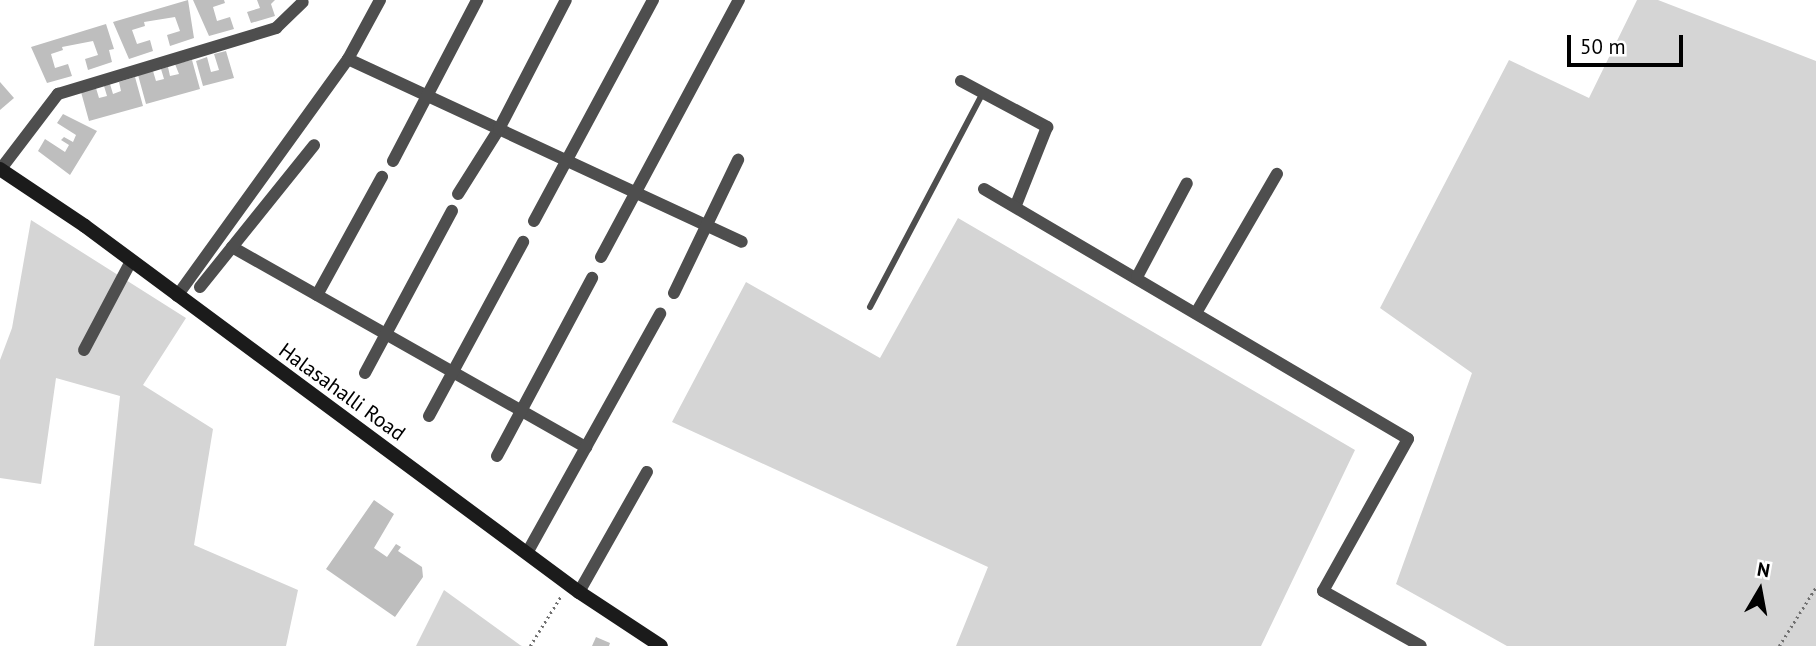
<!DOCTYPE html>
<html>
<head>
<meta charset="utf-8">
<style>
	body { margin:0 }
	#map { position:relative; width:1816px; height:646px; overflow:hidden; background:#fff; font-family:"PT Sans",sans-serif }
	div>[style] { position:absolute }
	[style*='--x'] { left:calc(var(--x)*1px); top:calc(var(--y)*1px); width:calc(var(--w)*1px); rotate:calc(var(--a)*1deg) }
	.green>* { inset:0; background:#d5d5d5 }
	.building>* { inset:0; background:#bebebe }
	.path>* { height:2.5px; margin-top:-1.25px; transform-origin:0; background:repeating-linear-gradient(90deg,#707070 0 2px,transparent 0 5.5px) }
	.lane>* { height:6px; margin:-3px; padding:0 3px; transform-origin:3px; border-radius:3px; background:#4e4e4e }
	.street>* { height:12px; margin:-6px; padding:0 6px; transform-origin:6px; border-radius:6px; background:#4e4e4e }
	.secondary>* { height:14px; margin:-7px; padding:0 7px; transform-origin:7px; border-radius:7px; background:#1b1b1b }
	span { translate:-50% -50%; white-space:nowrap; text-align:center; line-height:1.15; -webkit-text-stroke:5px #fff; paint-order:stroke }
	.street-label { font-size:21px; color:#000 }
	.north { position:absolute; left:1725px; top:555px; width:70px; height:70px; -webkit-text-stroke:5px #fff; paint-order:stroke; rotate:10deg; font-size:19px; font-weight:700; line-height:28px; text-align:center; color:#000 }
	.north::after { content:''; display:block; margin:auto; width:24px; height:32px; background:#000; clip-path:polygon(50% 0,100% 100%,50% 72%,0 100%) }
	.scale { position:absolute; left:1567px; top:35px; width:116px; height:32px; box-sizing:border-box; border:4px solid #000; border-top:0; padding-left:9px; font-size:21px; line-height:24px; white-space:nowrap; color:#000; -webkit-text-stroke:5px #fff; paint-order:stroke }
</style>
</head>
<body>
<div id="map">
	<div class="green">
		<div style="clip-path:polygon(1637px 0,1658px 0,1816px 61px,1816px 646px,1507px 646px,1396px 584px,1472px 373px,1380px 308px,1509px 60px,1589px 98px)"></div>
		<div style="clip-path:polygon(958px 218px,1355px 450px,1261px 646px,956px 646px,988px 567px,672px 422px,746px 282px,880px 358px)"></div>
		<div style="clip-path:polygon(31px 220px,186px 318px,143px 385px,213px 429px,194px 545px,298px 590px,286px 646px,94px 646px,120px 396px,56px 378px,41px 484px,0 478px,0 360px,12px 328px)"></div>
		<div style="clip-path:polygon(444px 590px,520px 645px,522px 646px,416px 646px)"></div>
	</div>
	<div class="building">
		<div style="clip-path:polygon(188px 0,194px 38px,170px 46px,167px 35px,180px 31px,175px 17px,144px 22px,145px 26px,132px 30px,137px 44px,150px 40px,153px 51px,129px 59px,113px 22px)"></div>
		<div style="clip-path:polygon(193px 0,224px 0,225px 3px,213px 7px,217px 21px,230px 17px,234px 29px,209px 36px)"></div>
		<div style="clip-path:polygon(257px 0,275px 0,271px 4px,275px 16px,251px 23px,247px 12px,260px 8px)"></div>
		<div style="clip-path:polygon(106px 24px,114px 49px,109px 50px,112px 62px,88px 70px,85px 59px,98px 55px,93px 41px,62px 47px,63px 50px,51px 54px,55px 68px,68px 64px,72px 76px,47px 83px,31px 47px)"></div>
		<div style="clip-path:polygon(226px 51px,234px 78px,203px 86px,196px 61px,207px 57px,211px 72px,219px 70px,214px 54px)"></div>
		<div style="clip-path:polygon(192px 60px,200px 89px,146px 104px,138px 75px,153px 71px,156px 81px,164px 79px,161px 69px,168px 67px,170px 76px,179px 74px,175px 64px)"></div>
		<div style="clip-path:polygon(135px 77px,143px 106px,89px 121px,81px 92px,96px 88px,99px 98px,107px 96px,104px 86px,110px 84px,113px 94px,121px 91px,119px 82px)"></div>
		<div style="clip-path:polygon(0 82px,14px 98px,0 110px)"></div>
		<div style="clip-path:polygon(63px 114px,97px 131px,70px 175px,38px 151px,45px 139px,65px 152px,69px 145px,61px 140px,64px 137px,73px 142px,76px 135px,57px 123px)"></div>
		<div style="clip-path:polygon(374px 500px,394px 514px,374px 548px,387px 557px,396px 544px,401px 547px,398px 551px,422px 567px,423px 577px,395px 617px,326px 569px)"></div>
		<div style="clip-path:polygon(596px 637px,610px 643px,609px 646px,592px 646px)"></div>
	</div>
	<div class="path">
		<div style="--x:530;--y:646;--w:59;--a:-58.2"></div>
		<div style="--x:1779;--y:646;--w:70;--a:-57.9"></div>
	</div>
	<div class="lane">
		<div style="--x:870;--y:307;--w:242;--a:-62.2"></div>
	</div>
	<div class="street">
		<div style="--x:348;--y:59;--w:434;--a:24.9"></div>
		<div style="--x:961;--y:81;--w:98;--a:28.1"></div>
		<div style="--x:1047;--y:127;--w:84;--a:111.7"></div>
		<div style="--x:393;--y:161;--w:182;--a:-62.4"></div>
		<div style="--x:0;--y:170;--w:96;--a:-52.7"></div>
		<div style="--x:58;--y:94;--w:228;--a:-16.8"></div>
		<div style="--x:276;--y:28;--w:37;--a:-44"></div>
		<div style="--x:984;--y:189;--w:492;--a:30.5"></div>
		<div style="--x:1408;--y:439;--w:174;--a:119.2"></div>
		<div style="--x:1323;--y:591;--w:112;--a:29.3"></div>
		<div style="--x:458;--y:194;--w:77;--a:-57.8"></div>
		<div style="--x:499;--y:129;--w:145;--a:-62.6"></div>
		<div style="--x:534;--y:221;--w:251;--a:-61.7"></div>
		<div style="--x:232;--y:247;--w:407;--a:29.5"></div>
		<div style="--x:601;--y:257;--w:292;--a:-61.8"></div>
		<div style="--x:1137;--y:277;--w:106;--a:-62"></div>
		<div style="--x:200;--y:287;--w:182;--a:-51.2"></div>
		<div style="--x:674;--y:293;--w:148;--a:-64.3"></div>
		<div style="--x:317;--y:295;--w:135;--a:-61.2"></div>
		<div style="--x:177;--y:296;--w:292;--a:-54.2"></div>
		<div style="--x:348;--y:59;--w:67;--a:-61.5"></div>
		<div style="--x:1196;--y:313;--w:161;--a:-59.8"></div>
		<div style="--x:84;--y:350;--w:98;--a:-62.1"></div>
		<div style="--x:365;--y:373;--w:184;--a:-61.8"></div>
		<div style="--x:429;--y:416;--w:198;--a:-61.6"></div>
		<div style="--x:497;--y:456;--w:202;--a:-61.9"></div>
		<div style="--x:527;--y:553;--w:274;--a:-60.9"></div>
		<div style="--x:579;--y:592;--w:138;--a:-60.5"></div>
	</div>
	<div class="secondary">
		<div style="--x:0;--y:169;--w:102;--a:33.8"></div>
		<div style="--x:85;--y:226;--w:615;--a:36.53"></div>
		<div style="--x:579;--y:592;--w:98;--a:33.4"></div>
	</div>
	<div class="street-label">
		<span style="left:342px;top:392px;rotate:36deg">Halasahalli Road</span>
	</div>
	<div class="north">N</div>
	<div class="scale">50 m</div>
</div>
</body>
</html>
